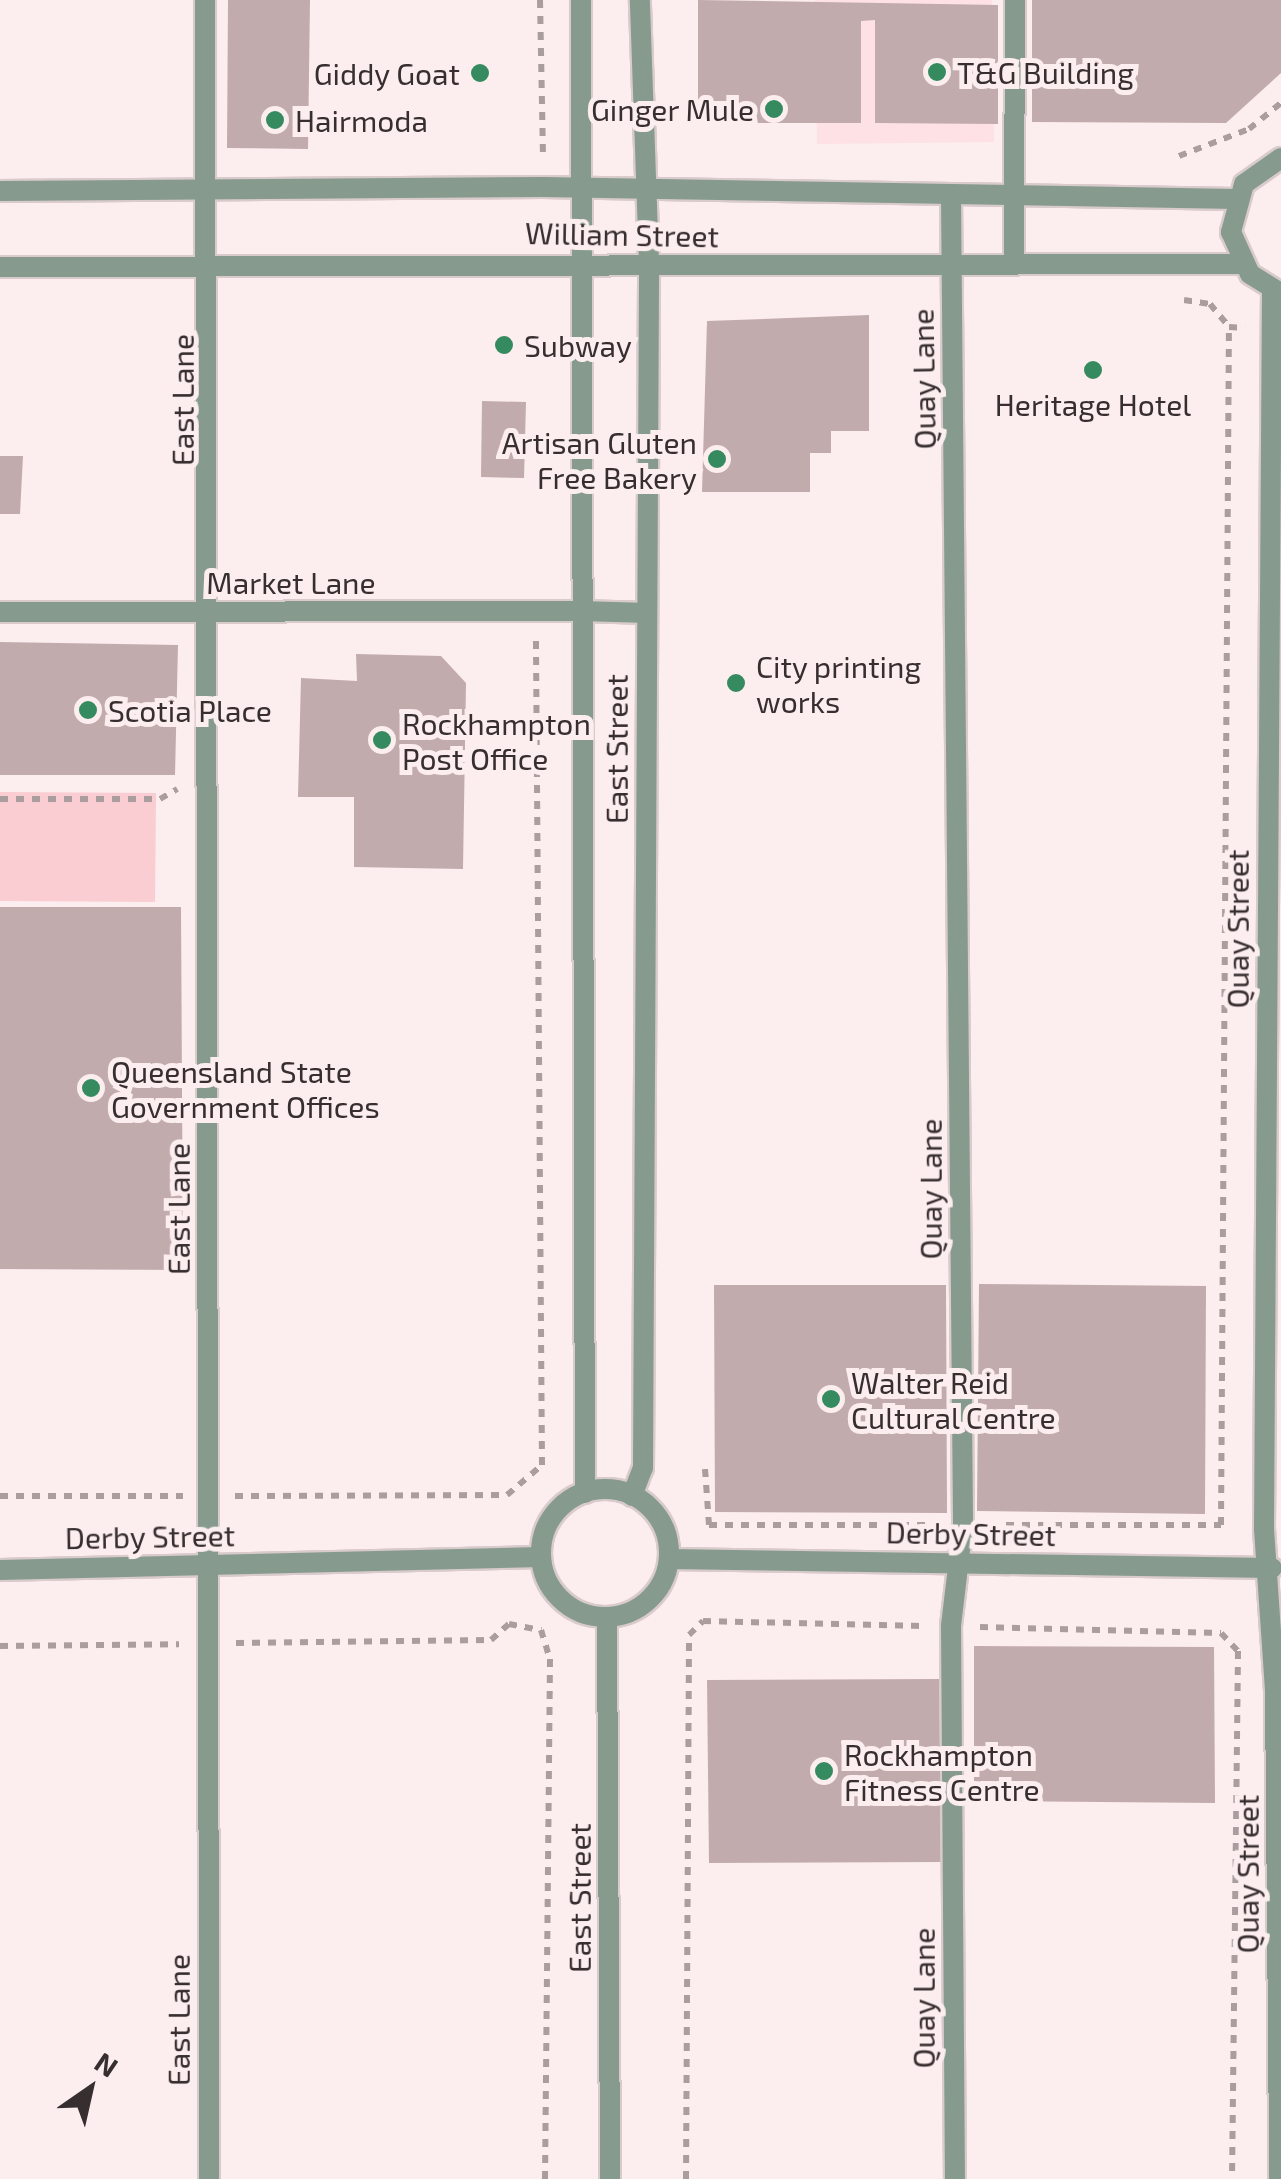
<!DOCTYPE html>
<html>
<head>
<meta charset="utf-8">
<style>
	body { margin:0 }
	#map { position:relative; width:1281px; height:2179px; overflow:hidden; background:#fcedee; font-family:"Exo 2",sans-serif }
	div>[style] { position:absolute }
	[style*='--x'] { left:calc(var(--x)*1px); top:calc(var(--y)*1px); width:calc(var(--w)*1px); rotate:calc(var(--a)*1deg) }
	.built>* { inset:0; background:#fde1e4 }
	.green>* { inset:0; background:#f9cdd2 }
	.building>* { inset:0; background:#c2abad }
	.path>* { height:6px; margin-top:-3px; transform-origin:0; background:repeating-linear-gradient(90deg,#a99d9e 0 8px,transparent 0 16px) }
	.roads { filter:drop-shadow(2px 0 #d9cbcc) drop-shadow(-2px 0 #d9cbcc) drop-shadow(0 2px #d9cbcc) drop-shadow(0 -2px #d9cbcc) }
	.service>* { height:20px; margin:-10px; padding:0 10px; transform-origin:10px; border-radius:10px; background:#869b8e }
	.minor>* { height:20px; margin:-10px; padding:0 10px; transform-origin:10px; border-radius:10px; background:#869b8e }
	.minor>.ring { margin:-10px; padding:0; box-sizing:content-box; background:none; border:20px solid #869b8e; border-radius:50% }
	.dots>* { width:28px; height:28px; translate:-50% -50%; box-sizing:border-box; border:5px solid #fcedee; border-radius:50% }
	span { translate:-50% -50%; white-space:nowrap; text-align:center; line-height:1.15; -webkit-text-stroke:10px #fcedee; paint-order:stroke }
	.poi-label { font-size:30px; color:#372e2f }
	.left { translate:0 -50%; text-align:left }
	.right { translate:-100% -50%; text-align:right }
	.street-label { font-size:30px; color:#372e2f }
	.north { position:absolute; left:40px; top:2039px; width:100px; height:100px; -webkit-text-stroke:8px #fcedee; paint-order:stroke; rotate:34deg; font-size:28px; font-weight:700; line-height:40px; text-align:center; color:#372e2f }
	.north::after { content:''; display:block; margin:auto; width:35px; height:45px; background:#372e2f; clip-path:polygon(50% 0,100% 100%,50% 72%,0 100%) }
</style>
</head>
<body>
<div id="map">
	<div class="built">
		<div style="clip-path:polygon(815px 0,992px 0,994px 142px,817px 144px)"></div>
	</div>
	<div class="green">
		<div style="clip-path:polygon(0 792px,156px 793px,155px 902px,0 901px)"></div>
	</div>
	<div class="building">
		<div style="clip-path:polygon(228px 0,310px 0,308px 149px,227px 148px)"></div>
		<div style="clip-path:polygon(698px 0,998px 5px,998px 124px,875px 123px,875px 20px,861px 21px,861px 123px,698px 123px)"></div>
		<div style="clip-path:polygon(1032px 0,1281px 0,1281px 73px,1226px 123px,1032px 122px)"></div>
		<div style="clip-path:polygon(869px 315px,869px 431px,831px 431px,831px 453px,810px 453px,810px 492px,702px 492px,707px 321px)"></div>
		<div style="clip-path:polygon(482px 401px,526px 402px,524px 478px,481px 477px)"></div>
		<div style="clip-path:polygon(0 456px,23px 456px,20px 514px,0 514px)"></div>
		<div style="clip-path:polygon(0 642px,178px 645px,175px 775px,0 775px)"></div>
		<div style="clip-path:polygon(356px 654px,441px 656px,466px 683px,463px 869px,354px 867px,354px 797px,298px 797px,301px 678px,357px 681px)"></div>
		<div style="clip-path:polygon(0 907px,181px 907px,183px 1270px,0 1269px)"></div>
		<div style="clip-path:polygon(979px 1284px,1206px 1286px,1205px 1514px,977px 1511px)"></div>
		<div style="clip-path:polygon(714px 1285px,946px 1285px,947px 1513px,715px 1512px)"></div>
		<div style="clip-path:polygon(974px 1646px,1214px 1647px,1215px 1803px,974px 1801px)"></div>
		<div style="clip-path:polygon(940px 1679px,942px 1862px,709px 1863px,707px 1680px)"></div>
	</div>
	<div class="path">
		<div style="--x:540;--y:0;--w:154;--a:88.9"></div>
		<div style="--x:1179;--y:156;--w:75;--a:-21.1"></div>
		<div style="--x:1249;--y:129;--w:41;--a:-39.1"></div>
		<div style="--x:1184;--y:300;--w:26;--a:9"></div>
		<div style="--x:1210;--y:304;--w:30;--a:50"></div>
		<div style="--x:1229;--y:327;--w:16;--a:4"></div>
		<div style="--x:0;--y:799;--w:160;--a:0"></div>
		<div style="--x:160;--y:799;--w:20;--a:-30"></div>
		<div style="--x:705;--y:1469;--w:56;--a:85.9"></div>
		<div style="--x:709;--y:1525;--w:229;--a:0"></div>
		<div style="--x:0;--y:1496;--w:183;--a:0"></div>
		<div style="--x:235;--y:1496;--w:272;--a:-0.2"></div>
		<div style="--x:507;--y:1495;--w:46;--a:-40.6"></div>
		<div style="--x:542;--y:1465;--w:827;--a:-90.42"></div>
		<div style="--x:990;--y:1525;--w:231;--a:0"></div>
		<div style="--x:1221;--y:1525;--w:1198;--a:-89.62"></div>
		<div style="--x:980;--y:1627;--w:241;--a:1.4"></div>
		<div style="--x:1221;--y:1633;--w:25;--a:47"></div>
		<div style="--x:1238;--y:1651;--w:528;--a:90.65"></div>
		<div style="--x:236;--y:1643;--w:255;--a:-0.7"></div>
		<div style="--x:491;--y:1640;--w:24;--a:-42"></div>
		<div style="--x:509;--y:1624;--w:33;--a:11"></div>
		<div style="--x:541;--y:1630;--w:30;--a:73"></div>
		<div style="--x:550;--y:1659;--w:520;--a:90.55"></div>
		<div style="--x:0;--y:1646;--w:179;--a:-0.6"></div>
		<div style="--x:686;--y:2179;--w:544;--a:-89.68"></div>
		<div style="--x:689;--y:1635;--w:20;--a:-45"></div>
		<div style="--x:703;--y:1621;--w:220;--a:1.3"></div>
	</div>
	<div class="roads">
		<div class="service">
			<div style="--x:205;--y:0;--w:2179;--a:89.89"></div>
			<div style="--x:951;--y:197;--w:1328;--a:89.48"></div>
			<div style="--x:963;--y:1525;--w:102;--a:96.8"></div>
			<div style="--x:951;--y:1626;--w:553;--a:89.59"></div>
			<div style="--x:1014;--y:264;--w:264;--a:-89.8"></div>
			<div style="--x:0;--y:612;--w:582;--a:-0.1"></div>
		</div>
		<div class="minor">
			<div style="--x:581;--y:0;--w:1493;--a:89.85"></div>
			<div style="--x:1281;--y:158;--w:45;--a:144.9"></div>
			<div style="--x:1244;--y:184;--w:50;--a:105.2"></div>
			<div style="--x:1231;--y:232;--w:46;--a:65.7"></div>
			<div style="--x:1250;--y:274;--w:36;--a:32"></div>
			<div style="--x:0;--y:191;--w:543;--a:-0.42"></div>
			<div style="--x:543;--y:187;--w:693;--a:0.99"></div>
			<div style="--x:0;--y:267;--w:1243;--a:-0.14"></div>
			<div style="--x:1272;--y:289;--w:1240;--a:90.37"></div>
			<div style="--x:1264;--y:1529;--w:162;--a:86.1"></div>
			<div style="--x:1275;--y:1691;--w:488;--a:89.5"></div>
			<div style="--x:582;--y:611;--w:65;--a:1.8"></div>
			<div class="ring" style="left:541px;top:1489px;width:108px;height:108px"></div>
			<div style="--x:632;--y:1496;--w:30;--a:-69"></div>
			<div style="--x:643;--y:1468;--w:1205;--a:-89.71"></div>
			<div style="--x:649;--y:263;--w:263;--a:-92"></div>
			<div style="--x:669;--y:1559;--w:603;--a:0.86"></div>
			<div style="--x:0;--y:1570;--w:541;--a:-1.38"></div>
			<div style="--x:607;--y:1617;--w:562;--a:89.69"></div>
		</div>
	</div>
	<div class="dots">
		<div style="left:937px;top:72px;background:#358b5f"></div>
		<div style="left:480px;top:73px;background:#358b5f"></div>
		<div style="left:774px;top:109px;background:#358b5f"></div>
		<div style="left:275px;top:120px;background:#358b5f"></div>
		<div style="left:504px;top:345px;background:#358b5f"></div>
		<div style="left:1093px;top:370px;background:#358b5f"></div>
		<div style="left:717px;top:459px;background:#358b5f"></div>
		<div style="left:736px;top:683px;background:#358b5f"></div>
		<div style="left:88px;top:710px;background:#358b5f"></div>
		<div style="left:382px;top:740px;background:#358b5f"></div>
		<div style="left:91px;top:1088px;background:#358b5f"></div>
		<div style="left:831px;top:1399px;background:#358b5f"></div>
		<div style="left:824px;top:1771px;background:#358b5f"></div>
	</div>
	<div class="poi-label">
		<span class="left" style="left:957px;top:72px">T&amp;G Building</span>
		<span class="right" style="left:460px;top:73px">Giddy Goat</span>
		<span class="right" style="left:754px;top:109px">Ginger Mule</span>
		<span class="left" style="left:295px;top:120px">Hairmoda</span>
		<span class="left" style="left:524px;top:345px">Subway</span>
		<span style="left:1093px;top:404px">Heritage Hotel</span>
		<span class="right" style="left:697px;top:459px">Artisan Gluten<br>Free Bakery</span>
		<span class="left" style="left:756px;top:683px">City printing<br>works</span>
		<span class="left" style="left:108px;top:710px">Scotia Place</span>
		<span class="left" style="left:402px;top:740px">Rockhampton<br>Post Office</span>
		<span class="left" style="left:111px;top:1088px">Queensland State<br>Government Offices</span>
		<span class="left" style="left:851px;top:1399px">Walter Reid<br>Cultural Centre</span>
		<span class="left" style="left:844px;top:1771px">Rockhampton<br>Fitness Centre</span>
	</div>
	<div class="street-label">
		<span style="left:622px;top:234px;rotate:1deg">William Street</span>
		<span style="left:923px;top:379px;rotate:-91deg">Quay Lane</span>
		<span style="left:182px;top:400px;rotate:-90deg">East Lane</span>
		<span style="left:291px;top:582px">Market Lane</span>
		<span style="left:616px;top:749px;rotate:-90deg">East Street</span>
		<span style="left:1237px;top:929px;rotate:-90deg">Quay Street</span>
		<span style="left:930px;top:1189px;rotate:-90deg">Quay Lane</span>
		<span style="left:178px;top:1209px;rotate:-90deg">East Lane</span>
		<span style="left:971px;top:1533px;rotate:1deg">Derby Street</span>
		<span style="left:150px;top:1536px;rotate:-1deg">Derby Street</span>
		<span style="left:1247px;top:1874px;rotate:-90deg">Quay Street</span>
		<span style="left:579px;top:1898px;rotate:-90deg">East Street</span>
		<span style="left:923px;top:1998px;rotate:-90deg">Quay Lane</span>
		<span style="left:178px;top:2020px;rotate:-90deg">East Lane</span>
	</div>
	<div class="north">N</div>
</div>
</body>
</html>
